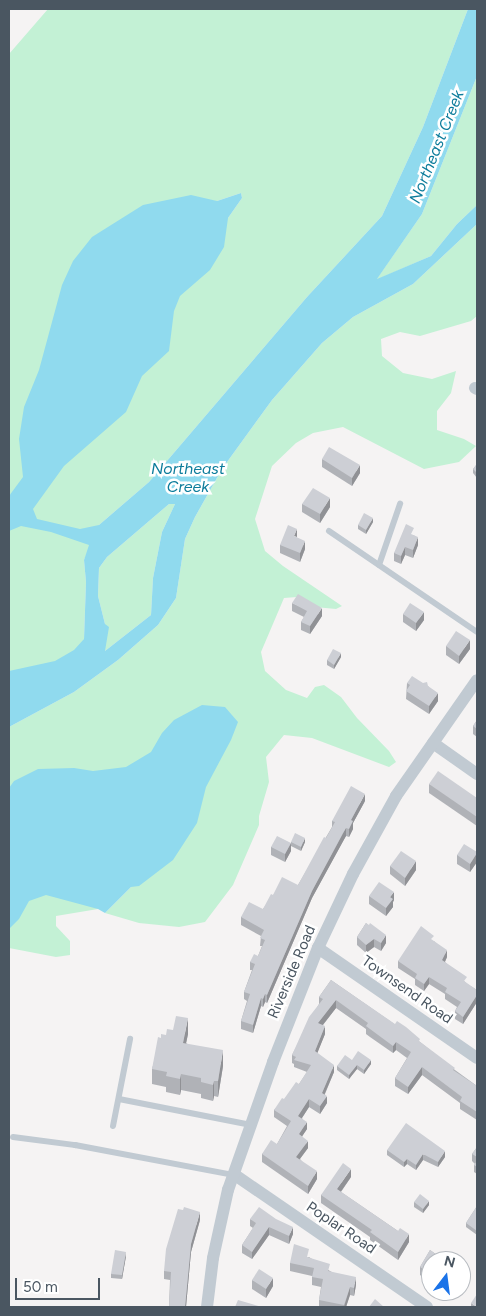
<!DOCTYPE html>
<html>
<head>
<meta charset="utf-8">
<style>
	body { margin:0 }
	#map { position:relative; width:486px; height:1316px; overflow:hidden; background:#f5f3f3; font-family:Figtree,sans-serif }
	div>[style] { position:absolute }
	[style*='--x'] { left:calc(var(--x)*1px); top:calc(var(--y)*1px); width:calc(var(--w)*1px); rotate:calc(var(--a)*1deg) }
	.green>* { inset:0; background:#c3f1d5 }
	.water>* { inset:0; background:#90daee }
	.service>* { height:6px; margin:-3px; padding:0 3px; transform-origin:3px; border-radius:3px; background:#c1cad2 }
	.minor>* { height:12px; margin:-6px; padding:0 6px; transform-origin:6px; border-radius:6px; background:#c1cad2 }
	.wall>* { inset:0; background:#b0b2b7 }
	.shaded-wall>* { inset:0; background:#909195 }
	.building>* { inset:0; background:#cdcfd5 }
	span { translate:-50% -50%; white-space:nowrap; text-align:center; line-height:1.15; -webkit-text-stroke:5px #fff; paint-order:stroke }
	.street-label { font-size:15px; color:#4a5661 }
	.water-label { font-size:16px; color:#0c7c9b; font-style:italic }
	.frame { position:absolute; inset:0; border:10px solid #4a5661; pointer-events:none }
	.north { position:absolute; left:421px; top:1251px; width:50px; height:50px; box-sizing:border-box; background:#fff; border:1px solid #b7bbc0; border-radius:50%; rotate:15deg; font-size:14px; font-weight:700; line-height:20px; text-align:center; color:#4a5661 }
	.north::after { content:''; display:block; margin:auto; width:18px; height:22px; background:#1a73e8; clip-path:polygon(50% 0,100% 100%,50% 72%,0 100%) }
	.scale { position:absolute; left:15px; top:1278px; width:85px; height:22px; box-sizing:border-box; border:2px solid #4a5661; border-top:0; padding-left:6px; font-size:15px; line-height:18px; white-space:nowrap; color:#4a5661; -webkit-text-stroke:4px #fff; paint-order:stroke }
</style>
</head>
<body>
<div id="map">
	<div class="green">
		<div style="clip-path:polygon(evenodd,48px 9px,468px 9px,423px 127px,382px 216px,307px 297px,149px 482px,99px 525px,84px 560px,86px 582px,84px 639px,79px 657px,9px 690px,9px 525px,13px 492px,9px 496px,9px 54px,48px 9px,241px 193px,242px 198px,228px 218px,217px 201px,241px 193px)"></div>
		<div style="clip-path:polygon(477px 76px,477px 205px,457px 224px,431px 256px,376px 280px,422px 214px)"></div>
		<div style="clip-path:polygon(477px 224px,477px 316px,471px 321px,420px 336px,400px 332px,381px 339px,382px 356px,403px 373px,432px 379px,456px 371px,451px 393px,437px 411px,437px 430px,464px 439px,476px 446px,459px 462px,424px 469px,343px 427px,313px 433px,296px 443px,272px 466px,255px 519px,265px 551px,283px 566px,342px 606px,336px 609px,315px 607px,297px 597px,284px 598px,261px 652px,265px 671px,286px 690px,307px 698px,315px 687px,324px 685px,341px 697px,357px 718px,389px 751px,396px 762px,389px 767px,312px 738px,284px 735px,266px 757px,269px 782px,259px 816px,259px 825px,233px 885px,205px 922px,179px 927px,139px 923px,105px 913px,131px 887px,126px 875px,98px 909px,56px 916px,56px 926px,70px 941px,70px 955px,56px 957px,9px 948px,9px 727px,74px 692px,118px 660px,158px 625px,176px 598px,185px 539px,195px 517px,222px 469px,272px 400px,322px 343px,353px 317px,413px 284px)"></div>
		<div style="clip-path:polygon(169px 504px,175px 504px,162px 532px,153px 578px,151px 615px,105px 651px,105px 624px,98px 596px,99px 568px,107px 557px)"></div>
	</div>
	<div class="water">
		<div style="clip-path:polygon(evenodd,468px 9px,477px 9px,477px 76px,422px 214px,377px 279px,431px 256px,457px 224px,477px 205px,477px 224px,413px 284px,353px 317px,322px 343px,272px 400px,222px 469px,195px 517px,185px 539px,176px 598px,158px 625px,118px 660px,74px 692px,9px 727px,9px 671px,55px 661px,74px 650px,84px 639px,86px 582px,84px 560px,89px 545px,51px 532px,21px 526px,9px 531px,9px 496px,23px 477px,19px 439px,24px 407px,39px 370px,62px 285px,73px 261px,92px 237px,143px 205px,191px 195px,217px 201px,241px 193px,242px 198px,228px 218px,224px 247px,210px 270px,180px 296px,174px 311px,169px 351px,142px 376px,126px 412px,64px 466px,33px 509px,37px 519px,80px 529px,99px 525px,149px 482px,307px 297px,382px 216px,423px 127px,468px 9px,169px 504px,175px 504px,162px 532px,153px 578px,151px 615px,105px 651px,109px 627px,105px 624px,98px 596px,99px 568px,107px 557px,169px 504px)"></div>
		<div style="clip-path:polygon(202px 705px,225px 707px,238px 722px,231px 740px,206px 787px,197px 823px,173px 860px,139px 886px,131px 887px,105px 913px,98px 909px,46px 895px,29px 901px,19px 919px,9px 929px,9px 788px,14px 781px,38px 769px,74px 768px,93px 771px,126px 767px,151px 752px,162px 733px,174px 720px)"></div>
	</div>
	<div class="service">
		<div style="--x:329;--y:531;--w:179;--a:34.3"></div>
		<div style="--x:379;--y:565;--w:65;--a:-71"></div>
		<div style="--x:119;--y:1099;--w:136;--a:11.1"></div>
		<div style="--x:113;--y:1126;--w:89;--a:-78.9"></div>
		<div style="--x:13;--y:1137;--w:63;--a:7.4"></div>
		<div style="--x:75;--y:1145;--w:162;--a:10.7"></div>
	</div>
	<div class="minor">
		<div style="--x:475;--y:388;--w:2;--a:27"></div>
		<div style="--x:433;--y:743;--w:54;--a:35.2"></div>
		<div style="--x:318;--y:948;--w:193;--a:34.7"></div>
		<div style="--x:235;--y:1175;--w:233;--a:34.5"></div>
		<div style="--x:207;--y:1307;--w:49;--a:-83"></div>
		<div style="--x:213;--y:1258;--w:70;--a:-77.6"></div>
		<div style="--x:228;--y:1190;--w:136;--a:-70.6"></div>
		<div style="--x:273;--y:1062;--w:123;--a:-68.5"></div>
		<div style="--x:318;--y:948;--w:82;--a:-64.7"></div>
		<div style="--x:353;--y:874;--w:89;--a:-61.1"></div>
		<div style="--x:396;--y:796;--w:141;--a:-55.1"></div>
	</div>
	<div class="wall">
		<div style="clip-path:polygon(322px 459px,360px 473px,352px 486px,322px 467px)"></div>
		<div style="clip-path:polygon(477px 464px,477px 478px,473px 473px,473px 469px)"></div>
		<div style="clip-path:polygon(302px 504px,330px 507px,320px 523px,302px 512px)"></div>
		<div style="clip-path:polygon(373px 522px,366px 534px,358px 529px,358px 525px)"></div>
		<div style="clip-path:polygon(414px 535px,418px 545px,413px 558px,405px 555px,401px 564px,394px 561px,394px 553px)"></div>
		<div style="clip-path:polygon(296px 537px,305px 549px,300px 562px,280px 553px,280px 545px)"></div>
		<div style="clip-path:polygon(292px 603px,322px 616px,310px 634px,301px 630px,301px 622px,304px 617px,292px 611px)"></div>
		<div style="clip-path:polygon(403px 614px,424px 620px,416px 631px,403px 622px)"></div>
		<div style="clip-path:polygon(446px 646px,470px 649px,459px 664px,446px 655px)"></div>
		<div style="clip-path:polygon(341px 657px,334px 669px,327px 665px,327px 660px)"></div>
		<div style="clip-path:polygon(407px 683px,428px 686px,438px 701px,429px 714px,406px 699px)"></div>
		<div style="clip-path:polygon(477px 720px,477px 737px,473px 734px,473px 726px)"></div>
		<div style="clip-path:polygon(429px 784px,477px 798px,477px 826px,429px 793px)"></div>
		<div style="clip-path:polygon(365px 801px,353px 823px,353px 829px,349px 837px,346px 836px,343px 841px,312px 898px,267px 1003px,265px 1002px,263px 1007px,261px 1006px,253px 1033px,241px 1029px,241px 1021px,247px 1001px,244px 999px,244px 992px,252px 970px,250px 970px,250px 962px,258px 956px,262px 946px,260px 946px,261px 936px,241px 925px,241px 917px,263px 909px,273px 895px,298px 885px,332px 827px,332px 821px)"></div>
		<div style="clip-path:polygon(291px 842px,305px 842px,301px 851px,291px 846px,291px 851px,285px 862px,271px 855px,271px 847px,291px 843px)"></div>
		<div style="clip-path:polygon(477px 852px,477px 862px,470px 872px,457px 864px,457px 855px)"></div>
		<div style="clip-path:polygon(390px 866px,416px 870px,405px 886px,390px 874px)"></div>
		<div style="clip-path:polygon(369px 896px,394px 900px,393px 902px,393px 907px,386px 916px,369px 904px)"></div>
		<div style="clip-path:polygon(366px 923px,386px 943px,381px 951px,374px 947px,366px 953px,357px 945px,357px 937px)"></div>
		<div style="clip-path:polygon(434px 941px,447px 957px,445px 962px,467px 984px,477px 990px,477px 1002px,463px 1024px,455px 1019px,455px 1011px,457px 1007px,445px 999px,445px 994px,429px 984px,424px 991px,415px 985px,415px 979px,398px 968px,398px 961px)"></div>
		<div style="clip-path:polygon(331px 980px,420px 1042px,455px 1070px,477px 1086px,477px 1120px,460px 1109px,460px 1103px,422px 1075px,408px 1094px,395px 1086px,395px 1078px,407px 1058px,396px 1050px,393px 1053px,370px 1037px,366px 1034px,366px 1029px,336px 1008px,323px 1025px,325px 1034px,317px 1053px,334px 1072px,325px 1094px,327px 1103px,320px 1114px,309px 1107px,302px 1118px,307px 1129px,302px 1136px,308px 1148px,300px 1159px,317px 1179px,308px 1194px,262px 1162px,262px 1154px,277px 1144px,287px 1126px,274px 1117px,274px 1110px,299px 1084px,307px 1072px,294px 1067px,294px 1064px,292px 1063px,292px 1055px,319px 1004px,319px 997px)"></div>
		<div style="clip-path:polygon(188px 1034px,186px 1043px,223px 1066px,218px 1097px,214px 1096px,213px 1101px,201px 1098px,201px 1094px,181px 1090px,180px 1095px,166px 1092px,166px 1087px,152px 1084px,152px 1069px,161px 1038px,166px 1035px)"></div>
		<div style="clip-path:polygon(352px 1060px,371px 1064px,364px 1074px,357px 1069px,349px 1079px,337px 1070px,337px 1066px)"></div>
		<div style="clip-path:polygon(477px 1147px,477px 1174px,474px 1172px,474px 1165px,475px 1164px,472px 1161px,472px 1154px)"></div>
		<div style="clip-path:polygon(387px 1150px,445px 1157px,438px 1167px,423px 1160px,416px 1170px,407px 1164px,404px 1167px,387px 1155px)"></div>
		<div style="clip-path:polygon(351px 1177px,341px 1192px,398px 1231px,409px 1242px,398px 1260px,370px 1240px,370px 1237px,321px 1203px,321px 1195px)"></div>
		<div style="clip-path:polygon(414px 1202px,429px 1205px,423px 1213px,414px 1207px)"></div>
		<div style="clip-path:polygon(477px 1206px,477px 1235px,466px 1227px,466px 1223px)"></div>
		<div style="clip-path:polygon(250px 1219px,293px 1234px,289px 1244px,269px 1235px,252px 1259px,242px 1253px,242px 1245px,253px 1228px,250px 1226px)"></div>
		<div style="clip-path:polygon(200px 1220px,191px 1252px,186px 1307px,169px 1307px,170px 1280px,164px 1279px,164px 1271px)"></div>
		<div style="clip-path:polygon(430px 1250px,440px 1257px,440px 1261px,431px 1261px,431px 1283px,420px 1275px,420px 1267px)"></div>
		<div style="clip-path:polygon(126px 1256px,122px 1279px,111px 1278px,111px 1274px)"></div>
		<div style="clip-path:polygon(309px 1257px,330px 1271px,356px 1285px,354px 1296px,350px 1295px,346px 1307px,319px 1307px,319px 1300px,321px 1287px,312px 1285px,312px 1276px,290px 1271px,290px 1263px)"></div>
		<div style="clip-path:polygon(252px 1280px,273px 1286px,266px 1298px,252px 1289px)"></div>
		<div style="clip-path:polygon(471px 1303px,477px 1307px,471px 1307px)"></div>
	</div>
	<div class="shaded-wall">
		<div style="clip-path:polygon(360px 465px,360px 473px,352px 486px,352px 478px)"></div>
		<div style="clip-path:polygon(330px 498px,330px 507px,320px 523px,320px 514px)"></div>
		<div style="clip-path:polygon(373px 518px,373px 522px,366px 534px,366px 530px)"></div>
		<div style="clip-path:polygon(297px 529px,297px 537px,294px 536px)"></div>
		<div style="clip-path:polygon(418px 537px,418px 545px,413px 558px,413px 550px)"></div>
		<div style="clip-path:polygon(305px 541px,305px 549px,300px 562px,300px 553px)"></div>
		<div style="clip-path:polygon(405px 547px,405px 555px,401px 564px,401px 556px)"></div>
		<div style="clip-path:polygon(322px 608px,322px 616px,310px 634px,310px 626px)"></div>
		<div style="clip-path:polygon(424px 612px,424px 620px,416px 631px,416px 623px)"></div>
		<div style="clip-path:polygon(470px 640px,470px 649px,459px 664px,459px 656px)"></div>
		<div style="clip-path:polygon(341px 653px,341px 657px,334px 669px,334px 665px)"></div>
		<div style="clip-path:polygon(438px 693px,438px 701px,429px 714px,429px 706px)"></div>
		<div style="clip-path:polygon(365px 794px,365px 801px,353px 823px,353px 829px,349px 837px,349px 829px,351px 820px)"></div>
		<div style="clip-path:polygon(346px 828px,346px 836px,312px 898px,267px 1003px,267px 995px,312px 891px)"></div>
		<div style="clip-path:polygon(305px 838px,305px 842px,301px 851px,301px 847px)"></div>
		<div style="clip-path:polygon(291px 843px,291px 851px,285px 862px,285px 854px)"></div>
		<div style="clip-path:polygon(477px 853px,477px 862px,470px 872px,470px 864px)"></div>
		<div style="clip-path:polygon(416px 861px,416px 870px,405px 886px,405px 878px)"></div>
		<div style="clip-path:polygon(394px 892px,394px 900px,393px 902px,393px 907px,386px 916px,386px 908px,390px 897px)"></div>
		<div style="clip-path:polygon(386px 935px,386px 943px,381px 951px,381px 943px)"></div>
		<div style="clip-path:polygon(374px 939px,374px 947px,366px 953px,366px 945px)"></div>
		<div style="clip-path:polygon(447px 950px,447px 957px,442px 968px,442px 960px)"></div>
		<div style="clip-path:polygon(429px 977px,429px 984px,424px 991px,424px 984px)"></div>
		<div style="clip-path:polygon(265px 994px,265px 1002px,263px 1007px,263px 999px)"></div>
		<div style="clip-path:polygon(477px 995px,477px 1002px,463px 1024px,463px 1017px)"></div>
		<div style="clip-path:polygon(261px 998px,261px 1006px,253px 1033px,253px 1025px)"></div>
		<div style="clip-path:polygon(336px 1000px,336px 1008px,318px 1031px,318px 1023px)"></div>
		<div style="clip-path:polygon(188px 1018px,188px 1034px,183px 1058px,183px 1043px)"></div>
		<div style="clip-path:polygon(325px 1026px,325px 1034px,315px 1059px,315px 1051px)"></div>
		<div style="clip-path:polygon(396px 1042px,396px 1050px,393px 1053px,393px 1046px)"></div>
		<div style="clip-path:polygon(223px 1050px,223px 1066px,218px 1097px,218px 1081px)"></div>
		<div style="clip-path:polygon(371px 1060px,371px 1064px,364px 1074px,364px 1070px)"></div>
		<div style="clip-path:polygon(334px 1065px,334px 1072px,322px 1100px,322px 1093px)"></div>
		<div style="clip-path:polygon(357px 1065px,357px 1069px,349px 1079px,349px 1075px)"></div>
		<div style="clip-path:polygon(422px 1067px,422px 1075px,408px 1094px,408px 1087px)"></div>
		<div style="clip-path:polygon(181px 1074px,181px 1090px,180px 1095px,180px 1079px)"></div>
		<div style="clip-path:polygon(214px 1081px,214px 1096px,213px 1101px,213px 1085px)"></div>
		<div style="clip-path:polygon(327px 1096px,327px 1103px,320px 1114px,320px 1106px)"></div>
		<div style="clip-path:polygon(309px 1099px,309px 1107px,298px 1124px,298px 1116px)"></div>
		<div style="clip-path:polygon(307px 1122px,307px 1129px,299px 1141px,299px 1134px)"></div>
		<div style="clip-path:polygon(308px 1141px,308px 1148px,296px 1164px,296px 1157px)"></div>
		<div style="clip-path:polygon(445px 1151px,445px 1157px,438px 1167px,438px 1162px)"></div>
		<div style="clip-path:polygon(423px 1154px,423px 1160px,416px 1170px,416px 1165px)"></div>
		<div style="clip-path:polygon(407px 1159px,407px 1164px,404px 1167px,404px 1162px)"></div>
		<div style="clip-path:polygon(351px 1169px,351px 1177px,337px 1197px,337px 1189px)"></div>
		<div style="clip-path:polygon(317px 1171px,317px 1179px,308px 1194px,308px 1186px)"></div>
		<div style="clip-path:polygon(429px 1201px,429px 1205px,423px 1213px,423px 1209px)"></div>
		<div style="clip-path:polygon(200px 1212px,200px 1220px,191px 1252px,186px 1307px,185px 1307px,191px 1244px)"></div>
		<div style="clip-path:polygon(269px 1227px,269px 1235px,252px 1259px,252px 1252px)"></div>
		<div style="clip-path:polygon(293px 1227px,293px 1234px,289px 1244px,289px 1236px)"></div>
		<div style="clip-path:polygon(409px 1234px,409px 1242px,398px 1260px,398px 1252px)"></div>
		<div style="clip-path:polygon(126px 1252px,126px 1256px,122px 1279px,122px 1275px)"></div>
		<div style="clip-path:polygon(356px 1277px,356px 1285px,354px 1296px,354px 1288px)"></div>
		<div style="clip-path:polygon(273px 1278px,273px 1286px,266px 1298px,266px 1289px)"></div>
		<div style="clip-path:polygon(350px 1287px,350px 1295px,346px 1307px,344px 1307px)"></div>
	</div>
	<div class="building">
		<div style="clip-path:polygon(329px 447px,360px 465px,352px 478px,322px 459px)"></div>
		<div style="clip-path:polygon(477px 464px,477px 473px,473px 469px)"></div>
		<div style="clip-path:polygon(313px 488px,330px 498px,320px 514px,302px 504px)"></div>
		<div style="clip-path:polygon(364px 513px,373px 518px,366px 530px,358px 525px)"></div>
		<div style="clip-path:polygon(406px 524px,414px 528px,411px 534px,418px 537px,413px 550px,405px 547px,401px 556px,394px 553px)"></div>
		<div style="clip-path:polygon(288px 525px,297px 529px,294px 536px,305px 541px,300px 553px,280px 545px)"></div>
		<div style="clip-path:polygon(298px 594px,322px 608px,310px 626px,301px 622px,307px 611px,292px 603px)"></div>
		<div style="clip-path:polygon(410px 603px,424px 612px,416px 623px,403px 614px)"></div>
		<div style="clip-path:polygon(456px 631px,470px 640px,459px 656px,446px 646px)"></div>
		<div style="clip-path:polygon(333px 649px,341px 653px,334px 665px,327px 660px)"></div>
		<div style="clip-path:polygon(412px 676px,423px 683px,427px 682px,428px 686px,438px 693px,429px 706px,406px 691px,410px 685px,407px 683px)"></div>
		<div style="clip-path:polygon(477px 720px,477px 729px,473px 726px)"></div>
		<div style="clip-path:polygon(438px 771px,477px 798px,477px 817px,429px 784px)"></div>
		<div style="clip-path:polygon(351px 786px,365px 794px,351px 820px,353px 821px,349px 829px,346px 828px,343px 833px,312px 891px,267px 995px,265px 994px,263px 999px,261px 998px,253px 1025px,241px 1021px,250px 994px,244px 992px,255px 964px,250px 962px,254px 954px,258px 956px,265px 940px,260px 938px,264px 930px,241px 917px,249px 902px,263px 909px,271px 894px,273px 895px,282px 877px,298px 885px,324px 837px,326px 838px,335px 822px,332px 821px)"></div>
		<div style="clip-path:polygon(295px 833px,305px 838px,301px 847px,291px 842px)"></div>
		<div style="clip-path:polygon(277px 836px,291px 843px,285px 854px,271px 847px)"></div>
		<div style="clip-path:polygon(464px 844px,477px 852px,477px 853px,470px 864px,457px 855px)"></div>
		<div style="clip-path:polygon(401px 851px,416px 861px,405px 878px,390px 866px)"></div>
		<div style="clip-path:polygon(379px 882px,394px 892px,390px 897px,393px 899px,386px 908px,369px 896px)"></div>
		<div style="clip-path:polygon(366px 923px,369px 925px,370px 923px,386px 935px,381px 943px,374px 939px,366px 945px,357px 937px)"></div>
		<div style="clip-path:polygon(421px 926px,434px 936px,431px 939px,447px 950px,442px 960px,467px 977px,464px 981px,477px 990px,477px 995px,463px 1017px,455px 1011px,461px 1002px,445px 992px,447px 988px,429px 977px,424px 984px,415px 978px,417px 974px,398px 961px)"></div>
		<div style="clip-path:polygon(331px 980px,395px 1024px,397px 1021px,406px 1027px,420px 1039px,419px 1041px,455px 1068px,453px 1070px,477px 1086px,477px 1112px,460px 1101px,462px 1097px,422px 1067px,408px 1087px,395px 1078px,411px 1052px,396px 1042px,393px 1046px,370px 1029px,366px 1026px,368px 1023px,336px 1000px,318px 1023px,325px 1026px,315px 1051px,334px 1065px,322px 1093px,327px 1096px,320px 1106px,309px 1099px,298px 1116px,307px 1122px,299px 1134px,308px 1141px,296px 1157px,317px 1171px,308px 1186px,262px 1154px,271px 1140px,277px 1144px,291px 1121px,274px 1110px,282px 1098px,284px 1099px,296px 1082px,299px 1084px,311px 1065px,294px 1060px,296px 1057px,292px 1055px,309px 1017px,323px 999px,319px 997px)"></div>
		<div style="clip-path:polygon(176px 1016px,188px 1018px,183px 1043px,223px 1050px,218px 1081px,214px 1081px,213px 1085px,201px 1082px,201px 1078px,181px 1074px,180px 1079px,166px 1076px,167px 1072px,152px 1069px,158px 1037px,161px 1038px,161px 1034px,166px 1035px,167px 1029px,173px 1030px)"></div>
		<div style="clip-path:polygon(358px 1051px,371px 1060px,364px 1070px,357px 1065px,349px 1075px,337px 1066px,345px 1055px,352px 1060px)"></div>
		<div style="clip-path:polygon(406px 1123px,445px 1151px,438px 1162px,423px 1154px,416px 1165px,407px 1159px,404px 1162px,387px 1150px)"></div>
		<div style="clip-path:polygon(477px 1147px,477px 1157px,472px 1154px)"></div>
		<div style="clip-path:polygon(477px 1161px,477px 1167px,474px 1165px)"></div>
		<div style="clip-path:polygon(343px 1163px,351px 1169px,337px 1189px,398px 1231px,400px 1228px,409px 1234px,398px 1252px,370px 1232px,372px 1230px,321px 1195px)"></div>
		<div style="clip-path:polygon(420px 1194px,429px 1201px,423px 1209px,414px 1202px)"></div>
		<div style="clip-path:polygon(477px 1206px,477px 1231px,466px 1223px)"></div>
		<div style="clip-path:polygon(184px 1207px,200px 1212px,191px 1244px,185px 1307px,169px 1307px,171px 1272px,164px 1271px,166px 1249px,178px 1209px,183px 1210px)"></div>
		<div style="clip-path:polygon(259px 1207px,276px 1219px,293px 1227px,289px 1236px,269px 1227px,252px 1252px,242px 1245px,256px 1223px,250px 1219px)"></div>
		<div style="clip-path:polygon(294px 1244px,309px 1249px,307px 1257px,330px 1264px,328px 1271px,356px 1277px,354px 1288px,350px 1287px,344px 1305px,319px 1300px,323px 1279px,312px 1277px,314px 1268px,290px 1263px)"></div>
		<div style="clip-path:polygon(115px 1250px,126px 1252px,122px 1275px,111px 1274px)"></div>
		<div style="clip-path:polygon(430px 1250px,440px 1257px,437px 1261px,431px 1261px,431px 1274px,420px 1267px)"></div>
		<div style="clip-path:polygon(259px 1269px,273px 1278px,266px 1289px,252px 1280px)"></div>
		<div style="clip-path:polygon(477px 1294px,477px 1307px,471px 1303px)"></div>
		<div style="clip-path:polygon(375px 1299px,384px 1307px,369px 1307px)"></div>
		<div style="clip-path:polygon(238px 1300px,262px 1307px,235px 1307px)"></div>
	</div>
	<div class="street-label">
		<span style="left:292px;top:972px;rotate:-67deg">Riverside Road</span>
		<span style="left:407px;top:990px;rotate:35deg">Townsend Road</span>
		<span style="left:341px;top:1228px;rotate:34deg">Poplar Road</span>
	</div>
	<div class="water-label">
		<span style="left:437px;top:147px;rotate:-68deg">Northeast Creek</span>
		<span style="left:188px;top:478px">Northeast<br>Creek</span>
	</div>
	<div class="frame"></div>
	<div class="north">N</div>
	<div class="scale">50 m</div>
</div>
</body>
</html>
